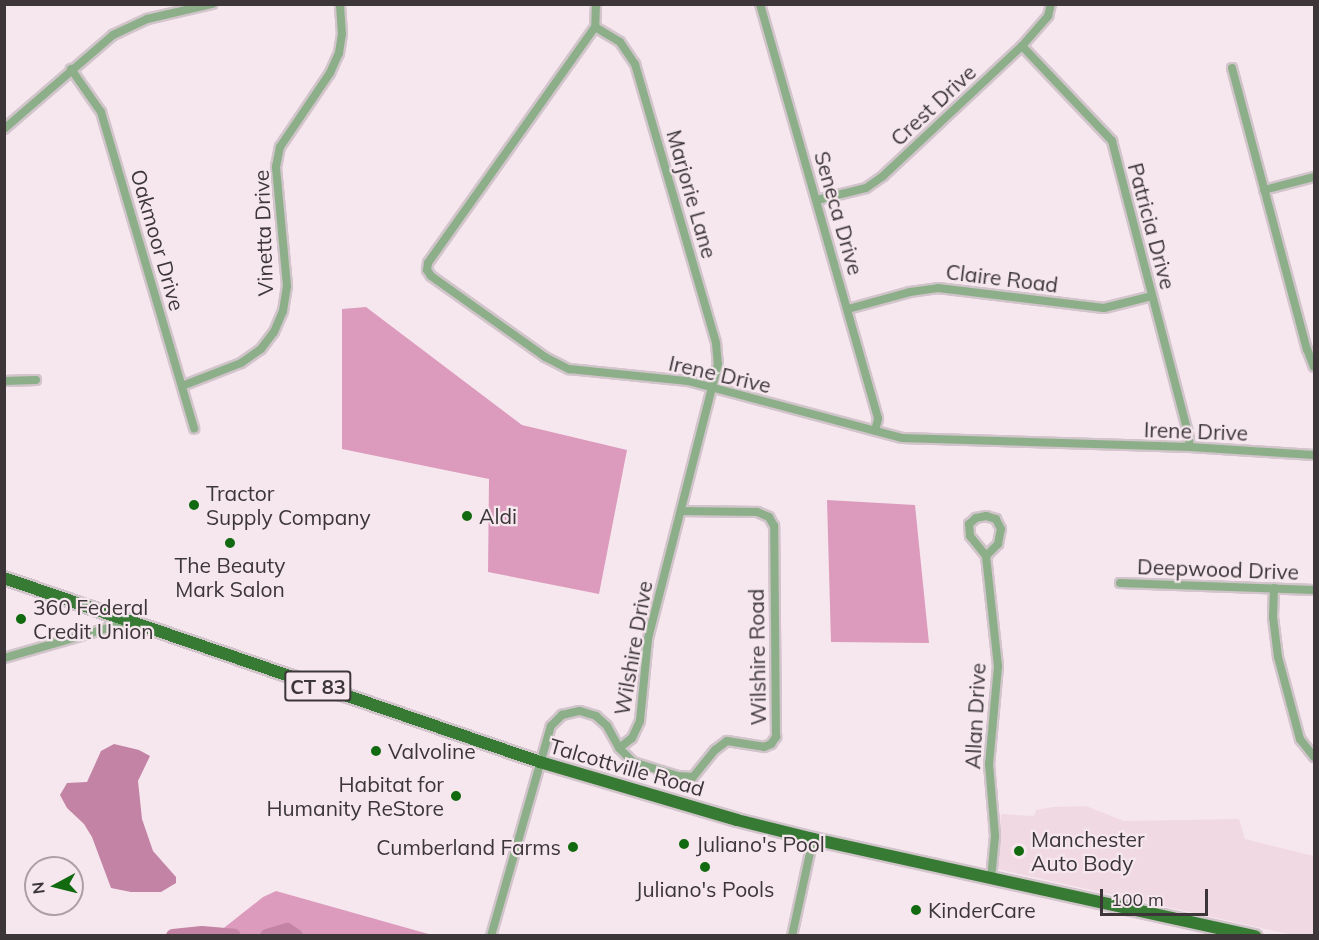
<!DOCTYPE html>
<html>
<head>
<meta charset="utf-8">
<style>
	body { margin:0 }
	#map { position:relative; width:1319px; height:940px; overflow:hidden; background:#f6e7ee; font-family:Mulish,sans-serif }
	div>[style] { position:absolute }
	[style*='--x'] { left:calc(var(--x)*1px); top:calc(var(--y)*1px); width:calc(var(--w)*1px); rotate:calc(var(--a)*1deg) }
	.built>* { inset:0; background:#f1d9e4 }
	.forest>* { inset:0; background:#dc9bbd }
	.water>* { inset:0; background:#c283a4 }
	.river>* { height:14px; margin:-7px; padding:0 7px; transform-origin:7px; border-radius:7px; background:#c283a4 }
	.roads { filter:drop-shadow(2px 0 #d1c4ca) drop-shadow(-2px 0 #d1c4ca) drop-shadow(0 2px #d1c4ca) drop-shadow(0 -2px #d1c4ca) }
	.minor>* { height:8px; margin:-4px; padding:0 4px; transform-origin:4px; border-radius:4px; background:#8caf89 }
	.primary>* { height:12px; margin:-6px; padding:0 6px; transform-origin:6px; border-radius:6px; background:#367a33 }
	.dots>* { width:16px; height:16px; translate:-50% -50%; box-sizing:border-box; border:3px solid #f6e7ee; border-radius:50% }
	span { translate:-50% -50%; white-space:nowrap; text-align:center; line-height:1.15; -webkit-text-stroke:4.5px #f6e7ee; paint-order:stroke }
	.shield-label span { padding:2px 4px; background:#f6e7ee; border:2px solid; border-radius:4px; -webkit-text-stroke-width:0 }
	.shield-label { font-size:20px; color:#3c3639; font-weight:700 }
	.street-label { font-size:21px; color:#3c3639 }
	.poi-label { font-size:21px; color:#3c3639 }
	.left { translate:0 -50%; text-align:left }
	.right { translate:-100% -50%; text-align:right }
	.frame { position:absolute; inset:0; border:6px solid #3c3639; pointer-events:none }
	.north { position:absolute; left:24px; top:856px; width:60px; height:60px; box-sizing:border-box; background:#f6e7ee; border:2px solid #aca0a6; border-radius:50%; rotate:263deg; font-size:16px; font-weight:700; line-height:24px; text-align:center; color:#3c3639 }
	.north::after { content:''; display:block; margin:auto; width:21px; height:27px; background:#116910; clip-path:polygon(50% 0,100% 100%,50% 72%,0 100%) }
	.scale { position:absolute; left:1100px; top:889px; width:108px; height:27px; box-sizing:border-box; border:3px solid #3c3639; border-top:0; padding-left:8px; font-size:18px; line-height:21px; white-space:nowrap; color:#3c3639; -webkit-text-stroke:4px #f6e7ee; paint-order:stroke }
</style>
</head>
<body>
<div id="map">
	<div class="built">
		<div style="clip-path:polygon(1086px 806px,1124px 821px,1239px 819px,1245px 839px,1314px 856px,1314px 935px,1292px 935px,997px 869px,1001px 814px,1034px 816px,1036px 810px,1053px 807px)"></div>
	</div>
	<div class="forest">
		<div style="clip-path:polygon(366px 307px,522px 425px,627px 450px,599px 594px,488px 572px,489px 479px,342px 449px,342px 309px)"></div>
		<div style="clip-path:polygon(827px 500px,915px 505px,929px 643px,831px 642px)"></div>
		<div style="clip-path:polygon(276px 891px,432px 935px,215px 935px,263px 897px)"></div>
	</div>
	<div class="water">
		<div style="clip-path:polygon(114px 744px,139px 750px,150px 756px,138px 781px,142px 819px,153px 851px,176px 877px,176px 883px,161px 892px,131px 892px,111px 888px,92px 837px,84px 824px,67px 808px,60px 795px,67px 783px,87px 782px,101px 751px)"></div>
	</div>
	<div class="river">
		<div style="--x:173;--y:936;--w:29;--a:-6"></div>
		<div style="--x:202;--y:933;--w:32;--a:5"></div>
		<div style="--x:267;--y:936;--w:21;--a:-17"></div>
		<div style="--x:287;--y:930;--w:11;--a:34"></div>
	</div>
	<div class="roads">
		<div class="minor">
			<div style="--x:596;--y:4;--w:23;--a:92"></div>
			<div style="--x:595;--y:27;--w:289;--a:125.3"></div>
			<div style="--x:428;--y:263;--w:7;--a:98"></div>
			<div style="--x:427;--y:270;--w:7;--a:56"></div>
			<div style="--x:431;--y:276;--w:140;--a:35.4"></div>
			<div style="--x:545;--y:357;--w:27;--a:27"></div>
			<div style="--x:569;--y:369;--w:120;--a:5.8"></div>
			<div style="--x:688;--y:381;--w:221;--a:14.9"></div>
			<div style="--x:902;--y:438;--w:288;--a:1.8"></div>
			<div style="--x:1190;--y:447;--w:124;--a:3.7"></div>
			<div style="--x:760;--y:4;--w:431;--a:74.1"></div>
			<div style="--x:878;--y:419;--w:12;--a:104"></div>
			<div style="--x:595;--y:27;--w:29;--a:31"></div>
			<div style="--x:620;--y:42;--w:27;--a:56"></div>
			<div style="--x:635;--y:64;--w:291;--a:73.8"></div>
			<div style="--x:716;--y:343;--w:21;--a:85"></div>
			<div style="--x:718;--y:364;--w:284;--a:104.3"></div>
			<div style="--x:648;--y:639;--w:82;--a:95.6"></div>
			<div style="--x:640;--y:721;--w:19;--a:115"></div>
			<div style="--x:632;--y:738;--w:16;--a:142"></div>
			<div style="--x:1022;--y:46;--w:131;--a:46.5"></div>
			<div style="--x:1112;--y:141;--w:302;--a:75.4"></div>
			<div style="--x:1188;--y:433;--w:14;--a:82"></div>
			<div style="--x:1232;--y:68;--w:291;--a:75.1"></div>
			<div style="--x:1307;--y:349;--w:19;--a:69"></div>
			<div style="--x:71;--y:69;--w:52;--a:55.1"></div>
			<div style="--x:101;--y:112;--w:330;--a:73.6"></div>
			<div style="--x:4;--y:129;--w:144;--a:-40.8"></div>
			<div style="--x:113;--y:35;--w:38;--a:-25"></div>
			<div style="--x:147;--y:19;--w:67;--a:-13"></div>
			<div style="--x:1264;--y:190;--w:52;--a:-14.6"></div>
			<div style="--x:817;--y:200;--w:50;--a:-13.8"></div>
			<div style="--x:866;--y:188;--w:21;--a:-35"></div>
			<div style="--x:883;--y:176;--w:190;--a:-43.1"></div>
			<div style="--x:1022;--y:46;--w:40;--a:-49"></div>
			<div style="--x:1048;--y:16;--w:12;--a:-76"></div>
			<div style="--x:848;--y:309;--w:64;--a:-15.3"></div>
			<div style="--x:910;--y:292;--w:28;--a:-8"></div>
			<div style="--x:938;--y:288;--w:167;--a:6.9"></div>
			<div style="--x:1104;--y:308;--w:49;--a:-14"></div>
			<div style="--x:4;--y:381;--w:32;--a:-2"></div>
			<div style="--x:182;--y:386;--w:63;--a:-21.3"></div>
			<div style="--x:241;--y:363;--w:24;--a:-35"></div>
			<div style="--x:261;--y:349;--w:21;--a:-53"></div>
			<div style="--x:274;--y:332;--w:23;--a:-67"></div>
			<div style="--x:283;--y:311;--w:25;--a:-81"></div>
			<div style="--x:287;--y:286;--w:120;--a:-95.3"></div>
			<div style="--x:276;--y:167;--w:20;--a:-79"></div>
			<div style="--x:280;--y:147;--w:89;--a:-56"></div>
			<div style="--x:330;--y:73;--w:22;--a:-66"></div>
			<div style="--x:339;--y:53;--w:19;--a:-81"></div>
			<div style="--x:342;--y:34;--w:30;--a:-94"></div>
			<div style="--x:986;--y:556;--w:17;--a:-45"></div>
			<div style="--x:998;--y:544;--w:15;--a:-79"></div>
			<div style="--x:1001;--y:529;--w:11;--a:-117"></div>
			<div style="--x:996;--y:519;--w:10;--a:-163"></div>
			<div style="--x:986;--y:516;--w:10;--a:169"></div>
			<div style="--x:976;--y:518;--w:9;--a:139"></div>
			<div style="--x:969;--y:524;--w:12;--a:85"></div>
			<div style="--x:970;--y:536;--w:26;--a:51"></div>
			<div style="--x:986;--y:556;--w:111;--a:83.8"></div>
			<div style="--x:998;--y:666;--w:98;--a:95.2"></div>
			<div style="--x:989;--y:764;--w:72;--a:85.2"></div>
			<div style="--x:995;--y:836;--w:43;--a:95.3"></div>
			<div style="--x:1120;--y:583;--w:194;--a:2.1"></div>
			<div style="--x:1274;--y:588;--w:29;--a:92"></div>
			<div style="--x:1273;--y:617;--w:40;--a:82.9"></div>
			<div style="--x:1278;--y:657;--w:85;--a:75"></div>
			<div style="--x:1300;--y:739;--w:23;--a:52"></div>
			<div style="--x:4;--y:658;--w:130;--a:-16.1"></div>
			<div style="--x:491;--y:936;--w:218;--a:-74.1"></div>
			<div style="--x:551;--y:726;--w:16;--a:-45"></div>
			<div style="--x:562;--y:715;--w:18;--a:-13"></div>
			<div style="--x:580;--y:711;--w:17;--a:17"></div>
			<div style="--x:596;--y:716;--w:15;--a:42"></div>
			<div style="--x:607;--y:726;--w:25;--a:61"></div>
			<div style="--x:619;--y:748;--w:20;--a:45"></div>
			<div style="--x:633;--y:762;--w:47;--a:17.3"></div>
			<div style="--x:678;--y:776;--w:15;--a:4"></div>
			<div style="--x:693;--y:777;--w:35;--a:-51"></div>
			<div style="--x:715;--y:750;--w:15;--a:-37"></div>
			<div style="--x:727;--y:741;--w:37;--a:9"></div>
			<div style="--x:764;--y:747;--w:8;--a:-23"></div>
			<div style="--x:771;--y:744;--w:9;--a:-54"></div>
			<div style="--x:776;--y:737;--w:211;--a:-90.5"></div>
			<div style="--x:774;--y:526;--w:10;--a:-119"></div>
			<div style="--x:769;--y:517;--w:13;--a:-157"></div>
			<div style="--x:757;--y:512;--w:75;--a:-179.2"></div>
			<div style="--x:792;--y:936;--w:99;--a:-77.8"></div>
		</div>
		<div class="primary">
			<div style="--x:4;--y:578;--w:567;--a:18.95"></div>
			<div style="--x:540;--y:762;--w:205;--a:16.4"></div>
			<div style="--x:737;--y:820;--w:78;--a:14"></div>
			<div style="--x:813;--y:839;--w:453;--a:12.4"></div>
		</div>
	</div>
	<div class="dots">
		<div style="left:194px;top:505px;background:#116910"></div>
		<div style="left:467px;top:516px;background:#116910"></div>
		<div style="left:230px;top:543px;background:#116910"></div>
		<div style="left:21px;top:619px;background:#116910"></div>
		<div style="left:376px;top:751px;background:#116910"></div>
		<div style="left:456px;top:796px;background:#116910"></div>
		<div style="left:684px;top:844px;background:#116910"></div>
		<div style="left:573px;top:847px;background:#116910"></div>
		<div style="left:1019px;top:851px;background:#116910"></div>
		<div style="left:705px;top:867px;background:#116910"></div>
		<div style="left:916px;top:910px;background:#116910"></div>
	</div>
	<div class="shield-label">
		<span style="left:318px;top:686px">CT 83</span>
	</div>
	<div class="street-label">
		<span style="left:933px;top:105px;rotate:-43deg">Crest Drive</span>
		<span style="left:692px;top:194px;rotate:74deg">Marjorie Lane</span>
		<span style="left:839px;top:213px;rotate:74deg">Seneca Drive</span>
		<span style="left:1152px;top:226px;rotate:75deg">Patricia Drive</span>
		<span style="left:263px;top:233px;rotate:-92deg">Vinetta Drive</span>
		<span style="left:158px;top:240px;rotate:74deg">Oakmoor Drive</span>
		<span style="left:1002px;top:278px;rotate:7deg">Claire Road</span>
		<span style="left:720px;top:374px;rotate:13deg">Irene Drive</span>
		<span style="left:1196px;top:431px;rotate:2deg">Irene Drive</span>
		<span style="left:1218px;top:569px;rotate:2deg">Deepwood Drive</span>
		<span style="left:633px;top:648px;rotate:-80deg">Wilshire Drive</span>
		<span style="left:757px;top:657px;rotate:-91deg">Wilshire Road</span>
		<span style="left:975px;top:716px;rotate:-87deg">Allan Drive</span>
		<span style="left:627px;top:767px;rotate:16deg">Talcottville Road</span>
	</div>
	<div class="poi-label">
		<span class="left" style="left:206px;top:505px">Tractor<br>Supply Company</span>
		<span class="left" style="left:479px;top:516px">Aldi</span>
		<span style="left:230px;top:577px">The Beauty<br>Mark Salon</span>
		<span class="left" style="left:33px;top:619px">360 Federal<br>Credit Union</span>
		<span class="left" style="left:388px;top:751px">Valvoline</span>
		<span class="right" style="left:444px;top:796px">Habitat for<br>Humanity ReStore</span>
		<span class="left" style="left:1031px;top:851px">Manchester<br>Auto Body</span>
		<span class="left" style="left:696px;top:844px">Juliano's Pool</span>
		<span class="right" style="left:561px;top:847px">Cumberland Farms</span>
		<span style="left:705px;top:889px">Juliano's Pools</span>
		<span class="left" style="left:928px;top:910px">KinderCare</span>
	</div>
	<div class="frame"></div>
	<div class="north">N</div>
	<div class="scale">100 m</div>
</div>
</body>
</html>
